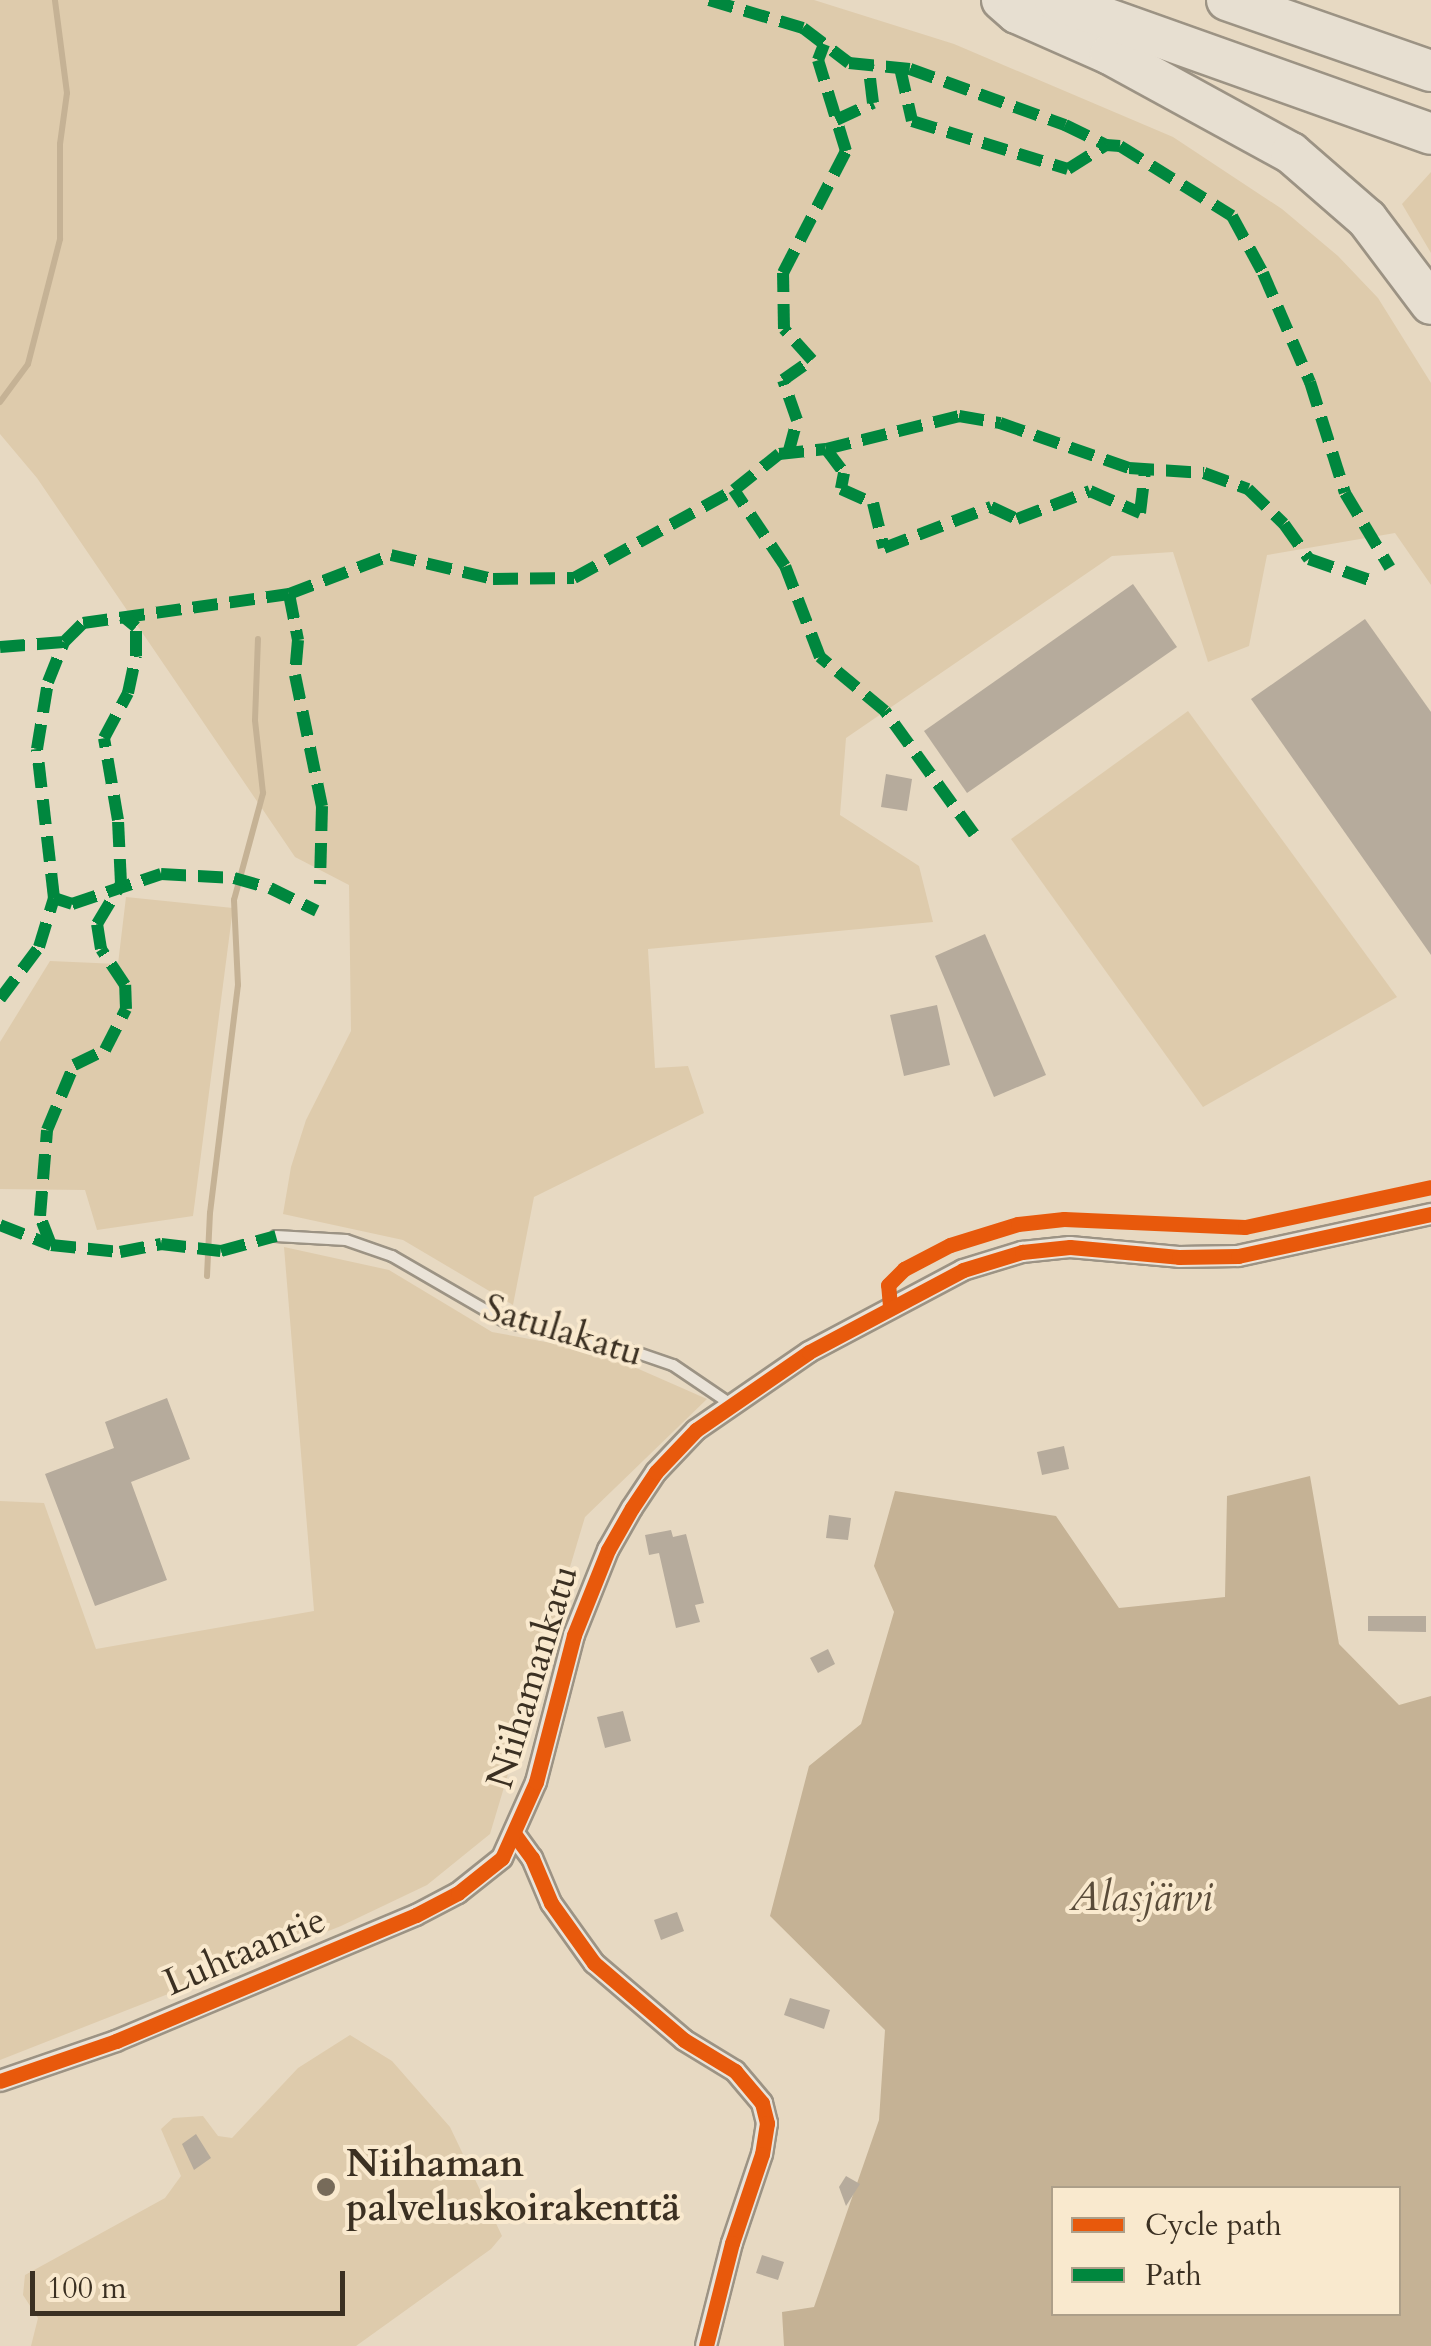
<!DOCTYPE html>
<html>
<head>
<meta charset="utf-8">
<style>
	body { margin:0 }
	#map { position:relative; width:1431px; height:2346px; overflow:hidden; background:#e7d9c2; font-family:Cardo,serif }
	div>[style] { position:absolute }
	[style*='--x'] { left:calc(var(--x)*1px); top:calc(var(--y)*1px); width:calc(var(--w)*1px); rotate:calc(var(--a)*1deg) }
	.green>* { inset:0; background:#decbac }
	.water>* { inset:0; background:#c5b295 }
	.stream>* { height:6px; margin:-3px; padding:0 3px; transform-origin:3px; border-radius:3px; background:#c5b295 }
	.building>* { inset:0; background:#b6ab9c }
	.roads { filter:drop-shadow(2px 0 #9c9384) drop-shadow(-2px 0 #9c9384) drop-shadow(0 2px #9c9384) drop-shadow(0 -2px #9c9384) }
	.lane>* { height:10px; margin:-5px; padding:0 5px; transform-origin:5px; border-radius:5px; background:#eae3d8 }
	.street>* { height:20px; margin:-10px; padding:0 10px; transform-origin:10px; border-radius:10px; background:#eae3d8 }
	.highway>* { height:40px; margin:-20px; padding:0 20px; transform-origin:20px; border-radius:20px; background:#e7dfd1 }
	.quiet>* { height:12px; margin-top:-6px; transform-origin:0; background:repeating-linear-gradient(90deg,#00873e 0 25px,transparent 0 37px) }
	.cycleway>* { height:15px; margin:-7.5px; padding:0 7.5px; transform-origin:7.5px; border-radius:7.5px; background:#e8590c }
	.dots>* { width:28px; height:28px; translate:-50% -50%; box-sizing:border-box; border:5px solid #f9e9ce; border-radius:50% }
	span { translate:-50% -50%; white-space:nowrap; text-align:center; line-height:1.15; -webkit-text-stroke:8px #f9e9ce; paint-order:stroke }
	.street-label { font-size:38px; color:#3b3022 }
	.poi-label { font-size:38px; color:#3b3022; font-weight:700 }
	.left { translate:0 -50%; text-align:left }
	.water-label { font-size:40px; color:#5a4c3a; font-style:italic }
	.legend { position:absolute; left:1051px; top:2186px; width:350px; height:130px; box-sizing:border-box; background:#f9e9ce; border:2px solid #ad9f89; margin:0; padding:12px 18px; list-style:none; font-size:30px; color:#3b3022 }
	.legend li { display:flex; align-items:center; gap:20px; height:50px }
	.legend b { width:50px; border:2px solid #ad9f89 }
	.scale { position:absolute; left:30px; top:2271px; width:315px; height:45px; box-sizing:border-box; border:5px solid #3b3022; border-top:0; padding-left:12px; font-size:30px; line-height:35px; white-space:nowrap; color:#3b3022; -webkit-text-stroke:8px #f9e9ce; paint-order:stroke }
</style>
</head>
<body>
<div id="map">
	<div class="green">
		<div style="clip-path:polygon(0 0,814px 0,954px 44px,1173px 137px,1282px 209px,1338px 256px,1378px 298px,1431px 383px,1431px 585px,1395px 533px,1267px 555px,1249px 646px,1208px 662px,1173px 552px,1112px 556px,846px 738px,840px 815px,919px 866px,933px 922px,648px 949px,655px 1068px,688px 1066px,704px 1113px,534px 1197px,513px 1305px,403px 1240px,283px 1214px,291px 1167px,306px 1120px,351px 1031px,349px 885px,295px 857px,37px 478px,0 434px)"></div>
		<div style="clip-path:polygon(1431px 172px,1431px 253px,1402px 204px)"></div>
		<div style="clip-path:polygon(1188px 711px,1397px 997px,1203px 1107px,1011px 839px)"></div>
		<div style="clip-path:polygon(126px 897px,233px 908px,193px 1216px,97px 1230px,85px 1190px,0 1189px,0 1042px,50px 961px,118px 964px)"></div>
		<div style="clip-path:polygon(284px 1247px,389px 1270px,492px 1332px,600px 1352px,707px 1399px,585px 1517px,490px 1834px,427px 1885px,341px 1926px,0 2060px,0 1501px,44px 1503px,96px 1649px,314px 1611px)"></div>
		<div style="clip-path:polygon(350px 2035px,392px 2061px,450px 2127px,502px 2236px,491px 2249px,356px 2346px,31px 2346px,38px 2318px,23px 2295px,25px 2275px,165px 2198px,181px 2176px,161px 2129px,173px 2118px,203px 2116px,218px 2136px,232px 2138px,298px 2068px)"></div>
	</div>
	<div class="water">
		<div style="clip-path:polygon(evenodd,1310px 1476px,1339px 1644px,1399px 1705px,1431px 1696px,1431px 2346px,784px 2346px,782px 2312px,814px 2307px,879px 2120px,885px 2030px,770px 1916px,809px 1766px,861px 1724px,894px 1612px,874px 1566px,895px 1491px,1056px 1516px,1119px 1608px,1225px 1597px,1227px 1496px,1310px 1476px,1054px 2188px,1398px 2188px,1398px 2314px,1054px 2314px,1054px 2188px)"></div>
	</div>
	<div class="stream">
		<div style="--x:0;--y:402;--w:47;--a:-53.6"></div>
		<div style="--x:28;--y:364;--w:129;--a:-75.6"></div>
		<div style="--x:60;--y:239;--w:95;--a:-90"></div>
		<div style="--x:60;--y:144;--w:51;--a:-82.2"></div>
		<div style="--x:67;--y:93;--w:94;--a:-97.4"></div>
		<div style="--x:207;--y:1276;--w:63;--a:-87.3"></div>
		<div style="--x:210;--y:1213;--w:230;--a:-83"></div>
		<div style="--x:238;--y:985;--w:85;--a:-92.7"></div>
		<div style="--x:234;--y:900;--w:111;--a:-74.8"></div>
		<div style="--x:263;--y:793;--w:73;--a:-96.3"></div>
		<div style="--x:255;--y:720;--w:81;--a:-87.9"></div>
	</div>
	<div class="building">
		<div style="clip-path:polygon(1133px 584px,1177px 647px,967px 793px,924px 731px)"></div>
		<div style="clip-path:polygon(1365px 619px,1431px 712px,1431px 955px,1251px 699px)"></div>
		<div style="clip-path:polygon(886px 774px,912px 779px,907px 811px,881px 807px)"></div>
		<div style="clip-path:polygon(985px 934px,1046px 1075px,994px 1097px,935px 956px)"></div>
		<div style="clip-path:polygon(937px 1005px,950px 1065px,904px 1076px,890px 1015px)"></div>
		<div style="clip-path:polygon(167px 1398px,190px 1459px,131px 1482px,167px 1580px,95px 1606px,45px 1474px,114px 1448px,105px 1422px)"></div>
		<div style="clip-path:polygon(1064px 1446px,1069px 1469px,1042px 1475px,1037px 1452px)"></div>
		<div style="clip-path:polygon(829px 1515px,851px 1518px,848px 1540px,826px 1538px)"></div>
		<div style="clip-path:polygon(671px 1530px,673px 1537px,686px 1534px,704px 1603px,695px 1605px,700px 1622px,676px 1628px,659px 1553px,649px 1555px,645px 1535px)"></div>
		<div style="clip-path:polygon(1368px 1616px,1426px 1616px,1426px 1632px,1368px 1631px)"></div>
		<div style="clip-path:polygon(828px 1649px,835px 1664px,818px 1673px,810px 1658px)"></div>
		<div style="clip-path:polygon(623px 1711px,631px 1741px,605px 1748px,597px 1717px)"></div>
		<div style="clip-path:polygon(677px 1912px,684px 1931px,661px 1940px,654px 1920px)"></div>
		<div style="clip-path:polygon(790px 1998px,830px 2010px,824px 2029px,784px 2015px)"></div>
		<div style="clip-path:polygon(196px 2134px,211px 2158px,194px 2170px,182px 2144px)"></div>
		<div style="clip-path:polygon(846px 2176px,860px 2184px,846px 2206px,839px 2187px)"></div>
		<div style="clip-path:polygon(762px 2255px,784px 2262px,778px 2280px,756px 2273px)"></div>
	</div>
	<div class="roads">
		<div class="lane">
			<div style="--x:276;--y:1236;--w:70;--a:3.3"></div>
			<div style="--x:346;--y:1240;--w:49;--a:19.2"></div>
			<div style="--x:392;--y:1256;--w:132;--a:30.1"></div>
			<div style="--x:506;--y:1322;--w:129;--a:13"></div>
			<div style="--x:632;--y:1351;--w:43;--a:18.9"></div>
			<div style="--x:673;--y:1365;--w:71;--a:34.1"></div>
		</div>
		<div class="street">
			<div style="--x:515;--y:1835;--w:29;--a:54"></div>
			<div style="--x:532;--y:1858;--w:49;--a:67.1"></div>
			<div style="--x:551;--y:1903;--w:74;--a:54.4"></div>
			<div style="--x:594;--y:1963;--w:118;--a:40.5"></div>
			<div style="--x:684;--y:2040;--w:60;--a:31.3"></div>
			<div style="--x:735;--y:2071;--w:42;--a:49.8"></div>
			<div style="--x:762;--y:2103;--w:21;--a:76"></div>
			<div style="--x:767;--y:2123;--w:31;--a:99"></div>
			<div style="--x:762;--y:2154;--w:94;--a:108.6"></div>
			<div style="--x:732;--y:2243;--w:106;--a:104.2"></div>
			<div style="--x:0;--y:2081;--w:123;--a:-19"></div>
			<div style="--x:116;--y:2041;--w:325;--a:-22.8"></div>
			<div style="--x:416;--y:1915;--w:47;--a:-27.6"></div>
			<div style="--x:458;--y:1893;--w:56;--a:-38.5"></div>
			<div style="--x:502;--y:1858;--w:83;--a:-65.9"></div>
			<div style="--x:536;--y:1782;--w:152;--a:-75.5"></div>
			<div style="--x:574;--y:1635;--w:92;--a:-68.2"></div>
			<div style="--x:608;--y:1550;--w:48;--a:-60.3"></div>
			<div style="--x:632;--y:1508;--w:43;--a:-56.3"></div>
			<div style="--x:656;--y:1472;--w:58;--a:-46.4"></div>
			<div style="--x:696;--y:1430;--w:137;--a:-34.6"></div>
			<div style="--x:809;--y:1352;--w:174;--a:-28"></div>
			<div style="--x:963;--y:1270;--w:62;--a:-17"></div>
			<div style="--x:1022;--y:1252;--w:48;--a:-5.9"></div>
			<div style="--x:1070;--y:1247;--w:109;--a:5.2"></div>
			<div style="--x:1179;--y:1257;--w:59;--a:-1"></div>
			<div style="--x:1238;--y:1256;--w:198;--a:-12.3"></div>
		</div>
		<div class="highway">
			<div style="--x:1002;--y:0;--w:20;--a:41"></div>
			<div style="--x:1017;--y:13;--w:102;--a:23.8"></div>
			<div style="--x:1110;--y:54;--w:206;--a:28.7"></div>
			<div style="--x:1291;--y:153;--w:101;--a:41"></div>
			<div style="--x:1367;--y:219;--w:106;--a:53"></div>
			<div style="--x:1055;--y:0;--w:399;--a:19.6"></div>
			<div style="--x:1227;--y:0;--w:216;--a:19.2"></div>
		</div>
	</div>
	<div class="quiet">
		<div style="--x:709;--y:0;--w:98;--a:16.6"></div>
		<div style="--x:803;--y:28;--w:58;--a:37.3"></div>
		<div style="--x:849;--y:63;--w:61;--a:5.6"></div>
		<div style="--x:910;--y:69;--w:165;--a:19.9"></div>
		<div style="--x:1065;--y:125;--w:46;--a:26"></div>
		<div style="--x:1106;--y:145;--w:14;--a:4"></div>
		<div style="--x:1120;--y:146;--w:132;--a:32"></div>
		<div style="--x:1232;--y:216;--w:65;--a:61.5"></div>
		<div style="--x:1263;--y:273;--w:119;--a:66.7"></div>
		<div style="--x:1310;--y:382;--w:116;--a:72.5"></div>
		<div style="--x:1345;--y:493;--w:87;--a:59"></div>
		<div style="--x:900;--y:68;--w:54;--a:77.2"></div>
		<div style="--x:912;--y:121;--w:163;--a:17.1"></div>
		<div style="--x:1068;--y:169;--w:45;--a:-32.3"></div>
		<div style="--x:836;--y:120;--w:41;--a:-24.7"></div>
		<div style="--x:873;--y:103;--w:38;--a:-97"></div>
		<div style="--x:826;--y:449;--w:30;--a:53"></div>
		<div style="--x:844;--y:473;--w:16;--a:101"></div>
		<div style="--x:841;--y:489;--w:35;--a:24"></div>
		<div style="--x:873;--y:503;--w:46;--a:76.3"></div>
		<div style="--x:884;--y:548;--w:115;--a:-21"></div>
		<div style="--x:991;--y:507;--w:29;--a:25"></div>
		<div style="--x:1017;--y:519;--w:78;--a:-21"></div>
		<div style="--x:1090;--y:491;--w:55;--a:23.7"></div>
		<div style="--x:1140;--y:513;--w:42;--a:-83.2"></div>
		<div style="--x:788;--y:454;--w:35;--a:-75"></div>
		<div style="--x:797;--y:420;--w:42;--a:-109.3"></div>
		<div style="--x:783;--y:380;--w:35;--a:-35"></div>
		<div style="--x:812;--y:360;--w:42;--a:-132.1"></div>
		<div style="--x:784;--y:329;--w:56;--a:-91"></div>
		<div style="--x:783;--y:273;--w:137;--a:-62.7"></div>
		<div style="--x:846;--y:151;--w:95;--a:-107.1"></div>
		<div style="--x:818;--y:60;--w:17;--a:-69"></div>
		<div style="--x:289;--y:594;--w:47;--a:78.9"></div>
		<div style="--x:298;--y:640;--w:35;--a:95"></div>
		<div style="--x:295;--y:675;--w:134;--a:78.4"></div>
		<div style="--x:322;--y:806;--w:78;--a:91.5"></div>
		<div style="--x:0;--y:647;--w:64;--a:-4.5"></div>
		<div style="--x:974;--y:834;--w:152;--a:-125.9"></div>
		<div style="--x:885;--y:711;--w:85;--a:-140.3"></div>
		<div style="--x:820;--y:657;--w:97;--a:-111"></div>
		<div style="--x:785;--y:566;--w:92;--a:-123.9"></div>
		<div style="--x:734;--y:490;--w:58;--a:-38.7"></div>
		<div style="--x:779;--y:454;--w:47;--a:-6.1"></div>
		<div style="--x:826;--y:449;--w:137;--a:-13.9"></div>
		<div style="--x:959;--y:416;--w:42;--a:9.7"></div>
		<div style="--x:1000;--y:423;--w:137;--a:19.2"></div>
		<div style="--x:1129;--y:468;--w:75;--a:3.8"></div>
		<div style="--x:1204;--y:473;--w:47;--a:20"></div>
		<div style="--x:1248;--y:489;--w:50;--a:44.2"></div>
		<div style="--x:1284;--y:524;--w:43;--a:54.5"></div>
		<div style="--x:1309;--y:559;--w:67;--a:19.2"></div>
		<div style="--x:54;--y:898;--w:19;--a:18"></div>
		<div style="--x:72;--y:904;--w:94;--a:-18.6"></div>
		<div style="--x:161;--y:874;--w:73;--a:3.1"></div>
		<div style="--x:234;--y:878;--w:37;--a:16"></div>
		<div style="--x:270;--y:888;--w:52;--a:26.1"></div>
		<div style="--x:0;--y:999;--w:65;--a:-53.1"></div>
		<div style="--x:39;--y:947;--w:51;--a:-73"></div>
		<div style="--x:54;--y:898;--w:150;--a:-96.5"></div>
		<div style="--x:37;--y:749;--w:68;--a:-80.7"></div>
		<div style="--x:48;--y:682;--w:43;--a:-68.2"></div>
		<div style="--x:64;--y:642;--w:27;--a:-45"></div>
		<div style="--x:83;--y:623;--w:208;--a:-8"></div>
		<div style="--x:289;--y:594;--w:109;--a:-20.9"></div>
		<div style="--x:391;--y:555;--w:105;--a:13.2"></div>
		<div style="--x:493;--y:579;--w:81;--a:-0.7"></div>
		<div style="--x:574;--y:578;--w:183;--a:-28.8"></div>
		<div style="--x:0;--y:1225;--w:55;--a:21.4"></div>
		<div style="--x:51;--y:1245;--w:69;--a:5.8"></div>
		<div style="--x:120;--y:1252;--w:42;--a:-11"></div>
		<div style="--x:161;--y:1244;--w:60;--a:6.7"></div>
		<div style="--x:221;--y:1251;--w:57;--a:-15.3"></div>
		<div style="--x:51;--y:1245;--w:31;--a:-111"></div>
		<div style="--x:40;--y:1216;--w:86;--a:-85.3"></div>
		<div style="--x:47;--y:1130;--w:70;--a:-67.4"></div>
		<div style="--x:74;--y:1065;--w:34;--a:-26"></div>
		<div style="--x:105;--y:1050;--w:46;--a:-62.9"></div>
		<div style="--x:126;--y:1009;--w:24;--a:-92"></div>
		<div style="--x:125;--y:985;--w:43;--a:-123.7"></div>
		<div style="--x:101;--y:949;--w:25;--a:-99"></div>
		<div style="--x:97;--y:924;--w:47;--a:-59"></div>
		<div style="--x:121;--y:884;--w:64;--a:-92.7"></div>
		<div style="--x:118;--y:820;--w:83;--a:-99.7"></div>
		<div style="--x:104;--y:738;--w:51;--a:-61.9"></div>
		<div style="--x:128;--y:693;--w:38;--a:-78"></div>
		<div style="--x:136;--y:656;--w:29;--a:-90"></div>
		<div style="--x:136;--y:627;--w:17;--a:-140"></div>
	</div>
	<div class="cycleway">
		<div style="--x:890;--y:1306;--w:21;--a:-95"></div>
		<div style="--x:888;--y:1285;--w:23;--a:-45"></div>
		<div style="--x:904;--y:1269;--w:52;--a:-27.6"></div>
		<div style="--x:950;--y:1245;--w:71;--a:-17.2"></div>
		<div style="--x:1018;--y:1224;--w:46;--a:-6.2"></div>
		<div style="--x:1064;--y:1219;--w:181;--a:2.5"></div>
		<div style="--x:1245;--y:1227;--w:190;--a:-12.1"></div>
		<div style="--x:515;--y:1835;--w:29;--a:54"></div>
		<div style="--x:532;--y:1858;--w:49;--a:67.1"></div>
		<div style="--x:551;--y:1903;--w:74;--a:54.4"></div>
		<div style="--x:594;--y:1963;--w:118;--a:40.5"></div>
		<div style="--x:684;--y:2040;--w:60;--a:31.3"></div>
		<div style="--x:735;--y:2071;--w:42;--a:49.8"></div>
		<div style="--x:762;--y:2103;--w:21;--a:76"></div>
		<div style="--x:767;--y:2123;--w:31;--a:99"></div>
		<div style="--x:762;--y:2154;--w:94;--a:108.6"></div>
		<div style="--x:732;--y:2243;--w:106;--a:104.2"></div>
		<div style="--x:0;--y:2081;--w:123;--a:-19"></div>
		<div style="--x:116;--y:2041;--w:325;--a:-22.8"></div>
		<div style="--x:416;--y:1915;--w:47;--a:-27.6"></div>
		<div style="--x:458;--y:1893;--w:56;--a:-38.5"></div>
		<div style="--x:502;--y:1858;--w:83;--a:-65.9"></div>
		<div style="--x:536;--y:1782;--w:152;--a:-75.5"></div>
		<div style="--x:574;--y:1635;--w:92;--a:-68.2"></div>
		<div style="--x:608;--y:1550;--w:48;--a:-60.3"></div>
		<div style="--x:632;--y:1508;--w:43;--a:-56.3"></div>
		<div style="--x:656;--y:1472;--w:58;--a:-46.4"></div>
		<div style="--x:696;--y:1430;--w:137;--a:-34.6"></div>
		<div style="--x:809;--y:1352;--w:174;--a:-28"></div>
		<div style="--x:963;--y:1270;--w:62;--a:-17"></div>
		<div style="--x:1022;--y:1252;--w:48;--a:-5.9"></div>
		<div style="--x:1070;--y:1247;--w:109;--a:5.2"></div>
		<div style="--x:1179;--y:1257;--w:59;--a:-1"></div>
		<div style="--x:1238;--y:1256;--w:198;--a:-12.3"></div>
	</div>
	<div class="dots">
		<div style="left:326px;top:2187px;background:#776b5a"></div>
	</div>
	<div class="street-label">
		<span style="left:563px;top:1331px;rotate:17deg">Satulakatu</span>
		<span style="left:533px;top:1677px;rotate:-73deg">Niihamankatu</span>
		<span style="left:245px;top:1952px;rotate:-23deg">Luhtaantie</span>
	</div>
	<div class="poi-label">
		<span class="left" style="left:346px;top:2187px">Niihaman<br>palveluskoirakenttä</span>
	</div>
	<div class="water-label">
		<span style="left:1141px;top:1898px">Alasjärvi</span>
	</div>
	<ul class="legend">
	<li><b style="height:12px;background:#e8590c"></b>Cycle path</li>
	<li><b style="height:12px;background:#00873e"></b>Path</li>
	</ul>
	<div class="scale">100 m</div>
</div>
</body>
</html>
